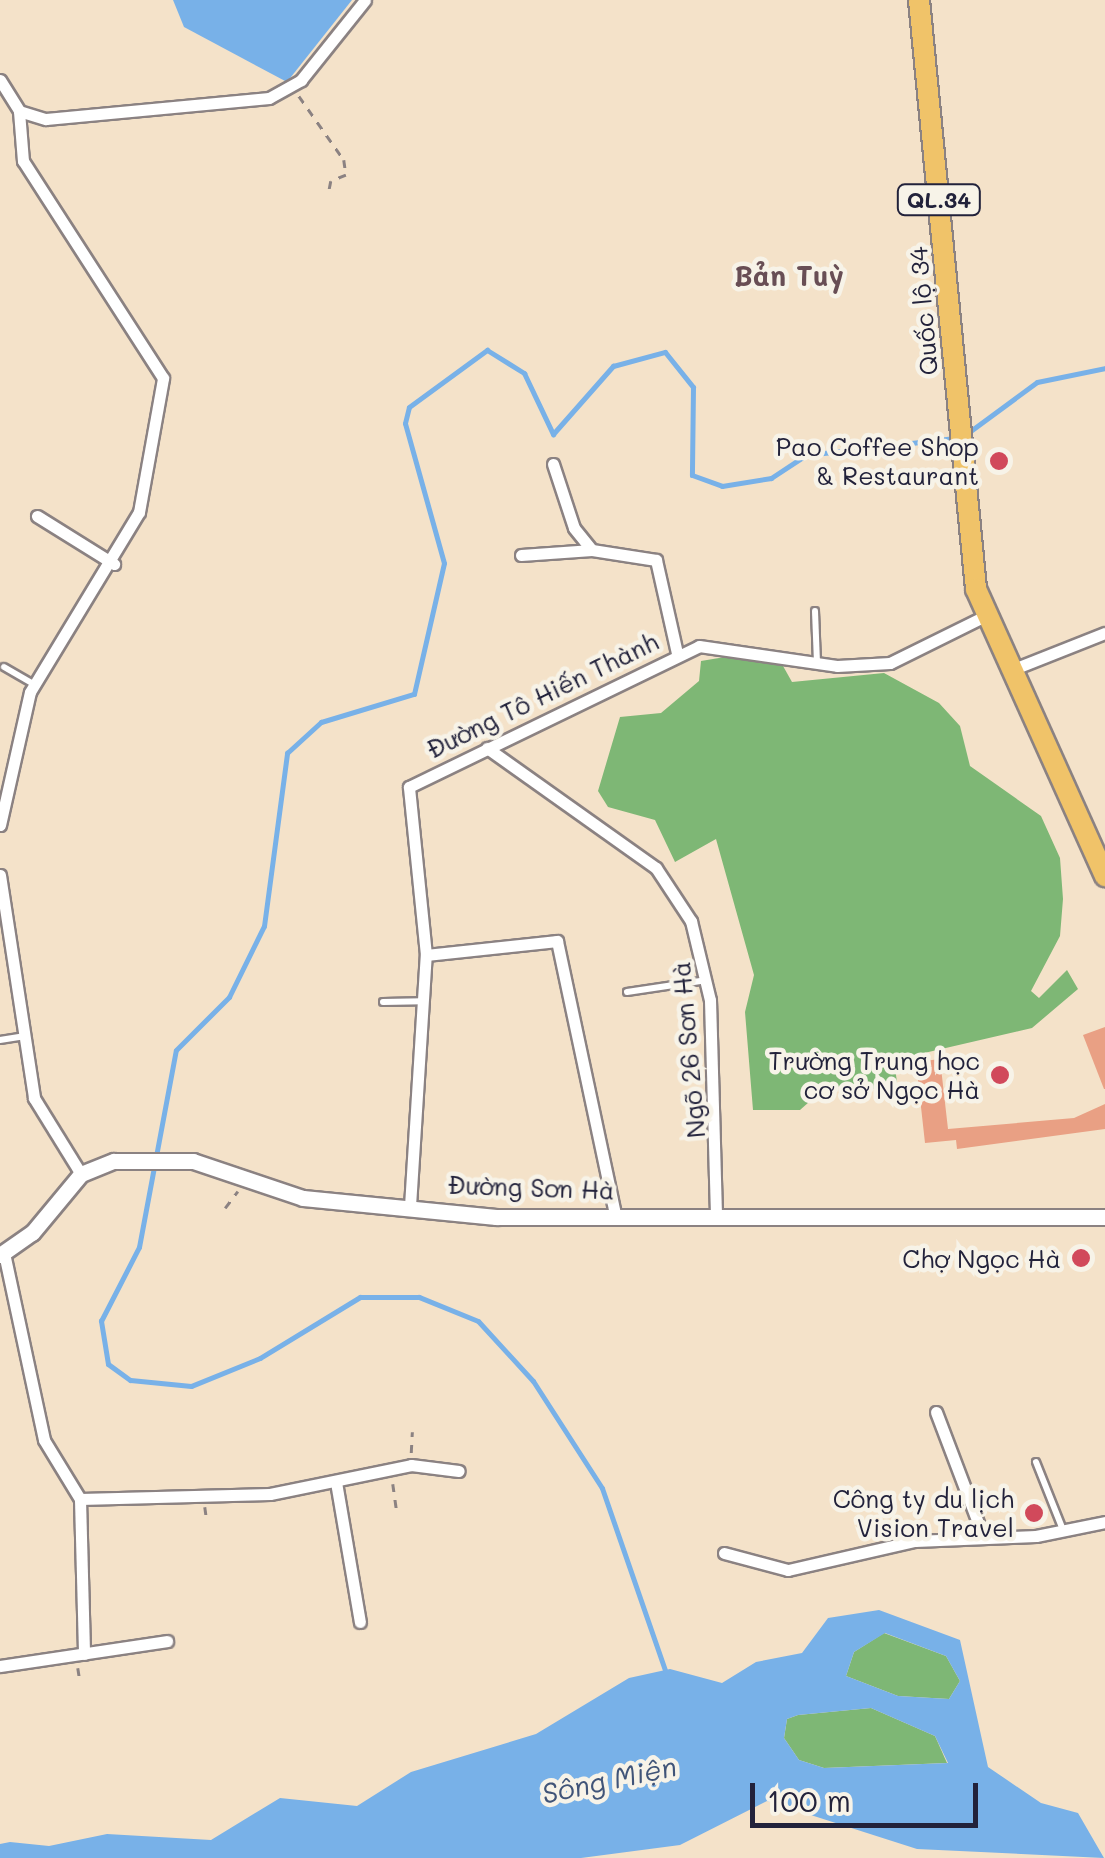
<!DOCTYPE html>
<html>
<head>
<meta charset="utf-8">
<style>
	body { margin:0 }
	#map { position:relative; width:1105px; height:1858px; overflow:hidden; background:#f4e2c9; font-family:Mali,sans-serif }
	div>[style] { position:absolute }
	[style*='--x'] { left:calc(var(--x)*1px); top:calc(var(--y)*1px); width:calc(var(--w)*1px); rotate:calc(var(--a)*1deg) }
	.forest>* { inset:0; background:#7eb775 }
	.water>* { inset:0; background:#78b1e8 }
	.stream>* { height:5px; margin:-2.5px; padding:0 2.5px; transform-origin:2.5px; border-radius:2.5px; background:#78b1e8 }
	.building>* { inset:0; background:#e9a084 }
	.path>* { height:2.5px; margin-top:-1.25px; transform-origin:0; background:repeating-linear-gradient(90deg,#8b8282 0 8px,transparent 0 16px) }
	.roads { filter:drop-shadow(2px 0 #8b8282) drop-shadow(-2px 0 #8b8282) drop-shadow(0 2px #8b8282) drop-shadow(0 -2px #8b8282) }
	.service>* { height:6px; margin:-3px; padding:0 3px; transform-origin:3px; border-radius:3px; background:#fff }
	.minor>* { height:11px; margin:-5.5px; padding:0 5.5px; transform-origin:5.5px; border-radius:5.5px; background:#fff }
	.tertiary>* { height:15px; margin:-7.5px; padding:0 7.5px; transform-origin:7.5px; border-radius:7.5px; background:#fff }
	.trunk>* { height:20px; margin:-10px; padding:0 10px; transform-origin:10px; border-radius:10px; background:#f0c369 }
	.dots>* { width:28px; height:28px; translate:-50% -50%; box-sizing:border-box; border:5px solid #f7f3e8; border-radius:50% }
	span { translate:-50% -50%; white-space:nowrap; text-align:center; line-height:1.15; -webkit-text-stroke:9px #f7f3e8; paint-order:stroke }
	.shield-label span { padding:2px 8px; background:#f7f3e8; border:2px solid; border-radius:8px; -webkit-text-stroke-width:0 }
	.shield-label { font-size:22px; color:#22223b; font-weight:700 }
	.street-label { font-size:25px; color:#22223b }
	.poi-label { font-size:25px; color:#22223b }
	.right { translate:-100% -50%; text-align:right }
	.neighbourhood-label { font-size:28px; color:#684e55; font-weight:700 }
	.water-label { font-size:28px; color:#405478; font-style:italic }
	.scale { position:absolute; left:750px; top:1783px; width:228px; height:45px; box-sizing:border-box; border:5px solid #22223b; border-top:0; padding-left:12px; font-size:30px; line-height:35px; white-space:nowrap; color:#22223b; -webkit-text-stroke:8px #f7f3e8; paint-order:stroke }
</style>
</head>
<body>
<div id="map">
	<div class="forest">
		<div style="clip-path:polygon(731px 656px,783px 666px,792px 682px,884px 673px,939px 703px,960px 726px,970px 766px,1041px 816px,1060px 858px,1063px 899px,1060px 936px,1031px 991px,1039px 998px,1067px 970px,1078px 989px,1032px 1028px,894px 1060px,898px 1090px,827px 1086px,800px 1110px,753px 1110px,745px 1012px,754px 975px,716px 839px,675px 862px,655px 820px,608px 807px,598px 791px,620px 717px,661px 713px,699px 681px,701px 661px)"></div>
		<div style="clip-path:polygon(884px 1633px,946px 1656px,960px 1681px,949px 1699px,898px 1696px,846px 1676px,854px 1652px)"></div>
		<div style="clip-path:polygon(871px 1708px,935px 1736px,947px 1763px,824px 1768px,799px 1760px,784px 1738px,787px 1719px,798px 1715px)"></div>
	</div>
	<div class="water">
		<div style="clip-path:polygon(173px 0,352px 0,287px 82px,184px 27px)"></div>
		<div style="clip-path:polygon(evenodd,879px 1610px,960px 1640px,988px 1767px,1041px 1803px,1078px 1813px,1104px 1858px,917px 1849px,767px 1801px,680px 1845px,581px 1858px,0 1858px,0 1844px,10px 1842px,49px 1846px,107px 1834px,211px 1840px,280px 1798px,357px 1806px,411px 1772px,536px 1734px,629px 1678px,670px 1669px,722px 1683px,756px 1662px,802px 1653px,828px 1618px,879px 1610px,885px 1633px,946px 1656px,960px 1681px,949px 1699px,898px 1696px,846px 1676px,854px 1652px,885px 1633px,879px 1610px,871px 1708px,935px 1736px,948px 1763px,824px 1768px,799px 1760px,784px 1738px,787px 1719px,798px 1715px,871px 1708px)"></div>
	</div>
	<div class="stream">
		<div style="--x:965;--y:435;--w:89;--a:-36.4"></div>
		<div style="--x:1037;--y:382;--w:69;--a:-11.6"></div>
		<div style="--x:666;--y:1673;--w:196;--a:-109.1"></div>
		<div style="--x:602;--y:1488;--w:127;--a:-122.8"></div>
		<div style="--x:533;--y:1381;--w:81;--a:-132.5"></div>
		<div style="--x:478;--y:1321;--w:64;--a:-157.9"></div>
		<div style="--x:419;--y:1297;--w:59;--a:180"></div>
		<div style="--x:360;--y:1297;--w:117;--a:148.6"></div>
		<div style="--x:260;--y:1358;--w:74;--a:157.9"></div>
		<div style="--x:191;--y:1386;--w:61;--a:-174.4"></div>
		<div style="--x:130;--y:1380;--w:27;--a:-144"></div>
		<div style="--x:108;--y:1364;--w:44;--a:-99.2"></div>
		<div style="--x:101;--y:1321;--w:83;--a:-62.8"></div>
		<div style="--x:139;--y:1247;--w:200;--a:-79.4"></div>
		<div style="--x:176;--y:1050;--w:75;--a:-45"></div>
		<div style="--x:229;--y:997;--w:79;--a:-63.8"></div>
		<div style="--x:264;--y:926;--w:175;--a:-82.4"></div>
		<div style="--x:287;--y:753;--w:46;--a:-42.4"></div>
		<div style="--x:321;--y:722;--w:97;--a:-16.8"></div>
		<div style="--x:414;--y:694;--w:134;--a:-77.1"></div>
		<div style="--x:444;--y:563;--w:145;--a:-105.6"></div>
		<div style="--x:405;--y:423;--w:16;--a:-76"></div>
		<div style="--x:409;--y:407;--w:97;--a:-36.2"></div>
		<div style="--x:487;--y:350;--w:44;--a:31.9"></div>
		<div style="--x:524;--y:373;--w:68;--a:64.6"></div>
		<div style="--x:553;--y:434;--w:91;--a:-48.6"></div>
		<div style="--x:613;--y:366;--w:54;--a:-15.1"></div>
		<div style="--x:665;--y:352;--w:45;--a:51.3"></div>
		<div style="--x:693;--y:387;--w:88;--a:90.7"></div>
		<div style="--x:692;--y:475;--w:32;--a:20"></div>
		<div style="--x:722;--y:486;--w:50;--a:-9.3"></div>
		<div style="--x:771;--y:478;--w:42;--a:-33.3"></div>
		<div style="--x:806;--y:455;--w:150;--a:-6.5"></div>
	</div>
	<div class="building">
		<div style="clip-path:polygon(1105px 1027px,1105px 1089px,1104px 1089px,1083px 1035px)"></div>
		<div style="clip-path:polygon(940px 1059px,948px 1129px,1074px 1118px,1105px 1104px,1105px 1129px,957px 1149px,956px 1140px,925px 1143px,916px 1062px)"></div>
	</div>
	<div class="path">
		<div style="--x:299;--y:96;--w:78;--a:54.9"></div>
		<div style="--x:344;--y:160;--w:15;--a:82"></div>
		<div style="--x:346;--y:175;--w:16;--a:158"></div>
		<div style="--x:331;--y:181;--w:15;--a:101"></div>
		<div style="--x:225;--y:1208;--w:21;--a:-53"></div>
		<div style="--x:411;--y:1453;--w:21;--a:-87"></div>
		<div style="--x:393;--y:1484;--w:28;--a:82"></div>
		<div style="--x:205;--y:1507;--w:14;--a:82"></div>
		<div style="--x:78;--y:1668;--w:13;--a:81"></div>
	</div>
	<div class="roads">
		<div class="service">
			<div style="--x:815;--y:611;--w:51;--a:87.8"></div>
			<div style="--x:4;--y:667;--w:34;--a:30"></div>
			<div style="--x:627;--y:992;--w:81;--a:-8.5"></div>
			<div style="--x:383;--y:1002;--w:39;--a:-1"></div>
			<div style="--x:0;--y:1040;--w:24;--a:-9"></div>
			<div style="--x:1036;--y:1462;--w:73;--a:68.3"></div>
		</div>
		<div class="minor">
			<div style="--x:0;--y:80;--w:36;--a:58"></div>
			<div style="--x:19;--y:111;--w:28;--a:17"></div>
			<div style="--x:46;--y:119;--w:224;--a:-5.4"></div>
			<div style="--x:269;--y:98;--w:37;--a:-29"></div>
			<div style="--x:301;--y:80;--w:102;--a:-51.3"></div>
			<div style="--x:553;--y:464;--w:67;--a:71.8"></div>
			<div style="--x:574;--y:528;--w:28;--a:51"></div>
			<div style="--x:592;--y:550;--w:65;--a:8.9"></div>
			<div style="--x:656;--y:560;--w:95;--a:77.3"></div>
			<div style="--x:37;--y:516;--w:91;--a:31.9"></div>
			<div style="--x:521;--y:555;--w:71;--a:-4"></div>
			<div style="--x:1011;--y:670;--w:101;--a:-21.5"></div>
			<div style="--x:487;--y:748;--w:207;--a:35.4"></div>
			<div style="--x:656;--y:868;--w:64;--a:56.6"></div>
			<div style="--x:691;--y:921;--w:81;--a:76.5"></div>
			<div style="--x:710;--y:1000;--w:213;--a:88.4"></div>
			<div style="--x:0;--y:825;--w:136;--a:-77.3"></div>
			<div style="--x:30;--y:692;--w:210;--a:-58.8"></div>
			<div style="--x:139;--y:512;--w:136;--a:-79.8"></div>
			<div style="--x:163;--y:378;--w:258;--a:-122.8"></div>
			<div style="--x:23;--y:161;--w:50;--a:-94.6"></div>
			<div style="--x:0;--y:875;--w:226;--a:81.3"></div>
			<div style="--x:34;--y:1098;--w:89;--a:58.3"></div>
			<div style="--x:426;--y:955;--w:132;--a:-6.1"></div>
			<div style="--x:557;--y:941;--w:280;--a:78"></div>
			<div style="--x:410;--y:1206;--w:252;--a:-86.4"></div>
			<div style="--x:426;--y:955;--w:169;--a:-95.8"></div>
			<div style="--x:409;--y:787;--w:322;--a:-25.9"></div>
			<div style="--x:699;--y:646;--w:139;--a:8.2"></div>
			<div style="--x:837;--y:666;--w:53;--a:-3.2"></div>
			<div style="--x:890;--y:663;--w:104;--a:-26.3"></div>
			<div style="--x:4;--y:1253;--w:191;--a:77.9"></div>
			<div style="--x:44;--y:1440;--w:69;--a:58.6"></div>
			<div style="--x:80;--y:1499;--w:190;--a:-1.5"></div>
			<div style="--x:270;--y:1494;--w:144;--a:-11.6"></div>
			<div style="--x:411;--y:1465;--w:48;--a:7.1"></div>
			<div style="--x:936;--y:1412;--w:133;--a:69.2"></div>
			<div style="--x:336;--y:1482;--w:142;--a:80.3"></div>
			<div style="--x:80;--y:1499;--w:155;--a:88.5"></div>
			<div style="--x:724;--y:1553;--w:66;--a:14.9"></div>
			<div style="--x:788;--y:1570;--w:130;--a:-12.9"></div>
			<div style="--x:915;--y:1541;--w:121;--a:-2.4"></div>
			<div style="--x:1036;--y:1536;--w:70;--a:-11.5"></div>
			<div style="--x:0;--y:1666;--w:169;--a:-8.5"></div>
		</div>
		<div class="tertiary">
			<div style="--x:0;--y:1255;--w:39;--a:-35"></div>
			<div style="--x:32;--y:1233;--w:77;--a:-50.3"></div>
			<div style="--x:81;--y:1174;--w:35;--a:-22"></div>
			<div style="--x:114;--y:1161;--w:79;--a:0"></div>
			<div style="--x:193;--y:1161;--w:116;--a:18.6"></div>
			<div style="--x:303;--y:1198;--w:194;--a:5.6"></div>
			<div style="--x:496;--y:1217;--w:609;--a:0"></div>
		</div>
		<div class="trunk">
			<div style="--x:919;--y:0;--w:592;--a:84.47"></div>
			<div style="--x:976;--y:589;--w:315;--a:65.8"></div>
		</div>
	</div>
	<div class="dots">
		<div style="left:999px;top:461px;background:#d1495b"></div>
		<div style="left:1000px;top:1075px;background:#d1495b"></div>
		<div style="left:1081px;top:1258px;background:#d1495b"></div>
		<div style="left:1034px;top:1513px;background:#d1495b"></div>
	</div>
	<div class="shield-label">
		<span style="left:939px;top:200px">QL.34</span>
	</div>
	<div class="street-label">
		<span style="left:923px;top:311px;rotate:-95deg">Quốc lộ 34</span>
		<span style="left:542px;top:695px;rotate:-26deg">Đường Tô Hiến Thành</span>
		<span style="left:688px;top:1050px;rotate:-95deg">Ngõ 26 Sơn Hà</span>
		<span style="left:531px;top:1187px;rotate:2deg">Đường Sơn Hà</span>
	</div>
	<div class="poi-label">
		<span class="right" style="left:979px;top:461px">Pao Coffee Shop<br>&amp; Restaurant</span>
		<span class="right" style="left:980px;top:1075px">Trường Trung học<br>cơ sở Ngọc Hà</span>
		<span class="right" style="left:1061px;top:1258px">Chợ Ngọc Hà</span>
		<span class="right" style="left:1014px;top:1513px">Công ty du lịch<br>Vision Travel</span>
	</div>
	<div class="neighbourhood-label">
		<span style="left:789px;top:275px">Bản Tuỳ</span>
	</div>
	<div class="water-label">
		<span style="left:609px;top:1779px;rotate:-12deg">Sông Miện</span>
	</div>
	<div class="scale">100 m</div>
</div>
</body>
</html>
